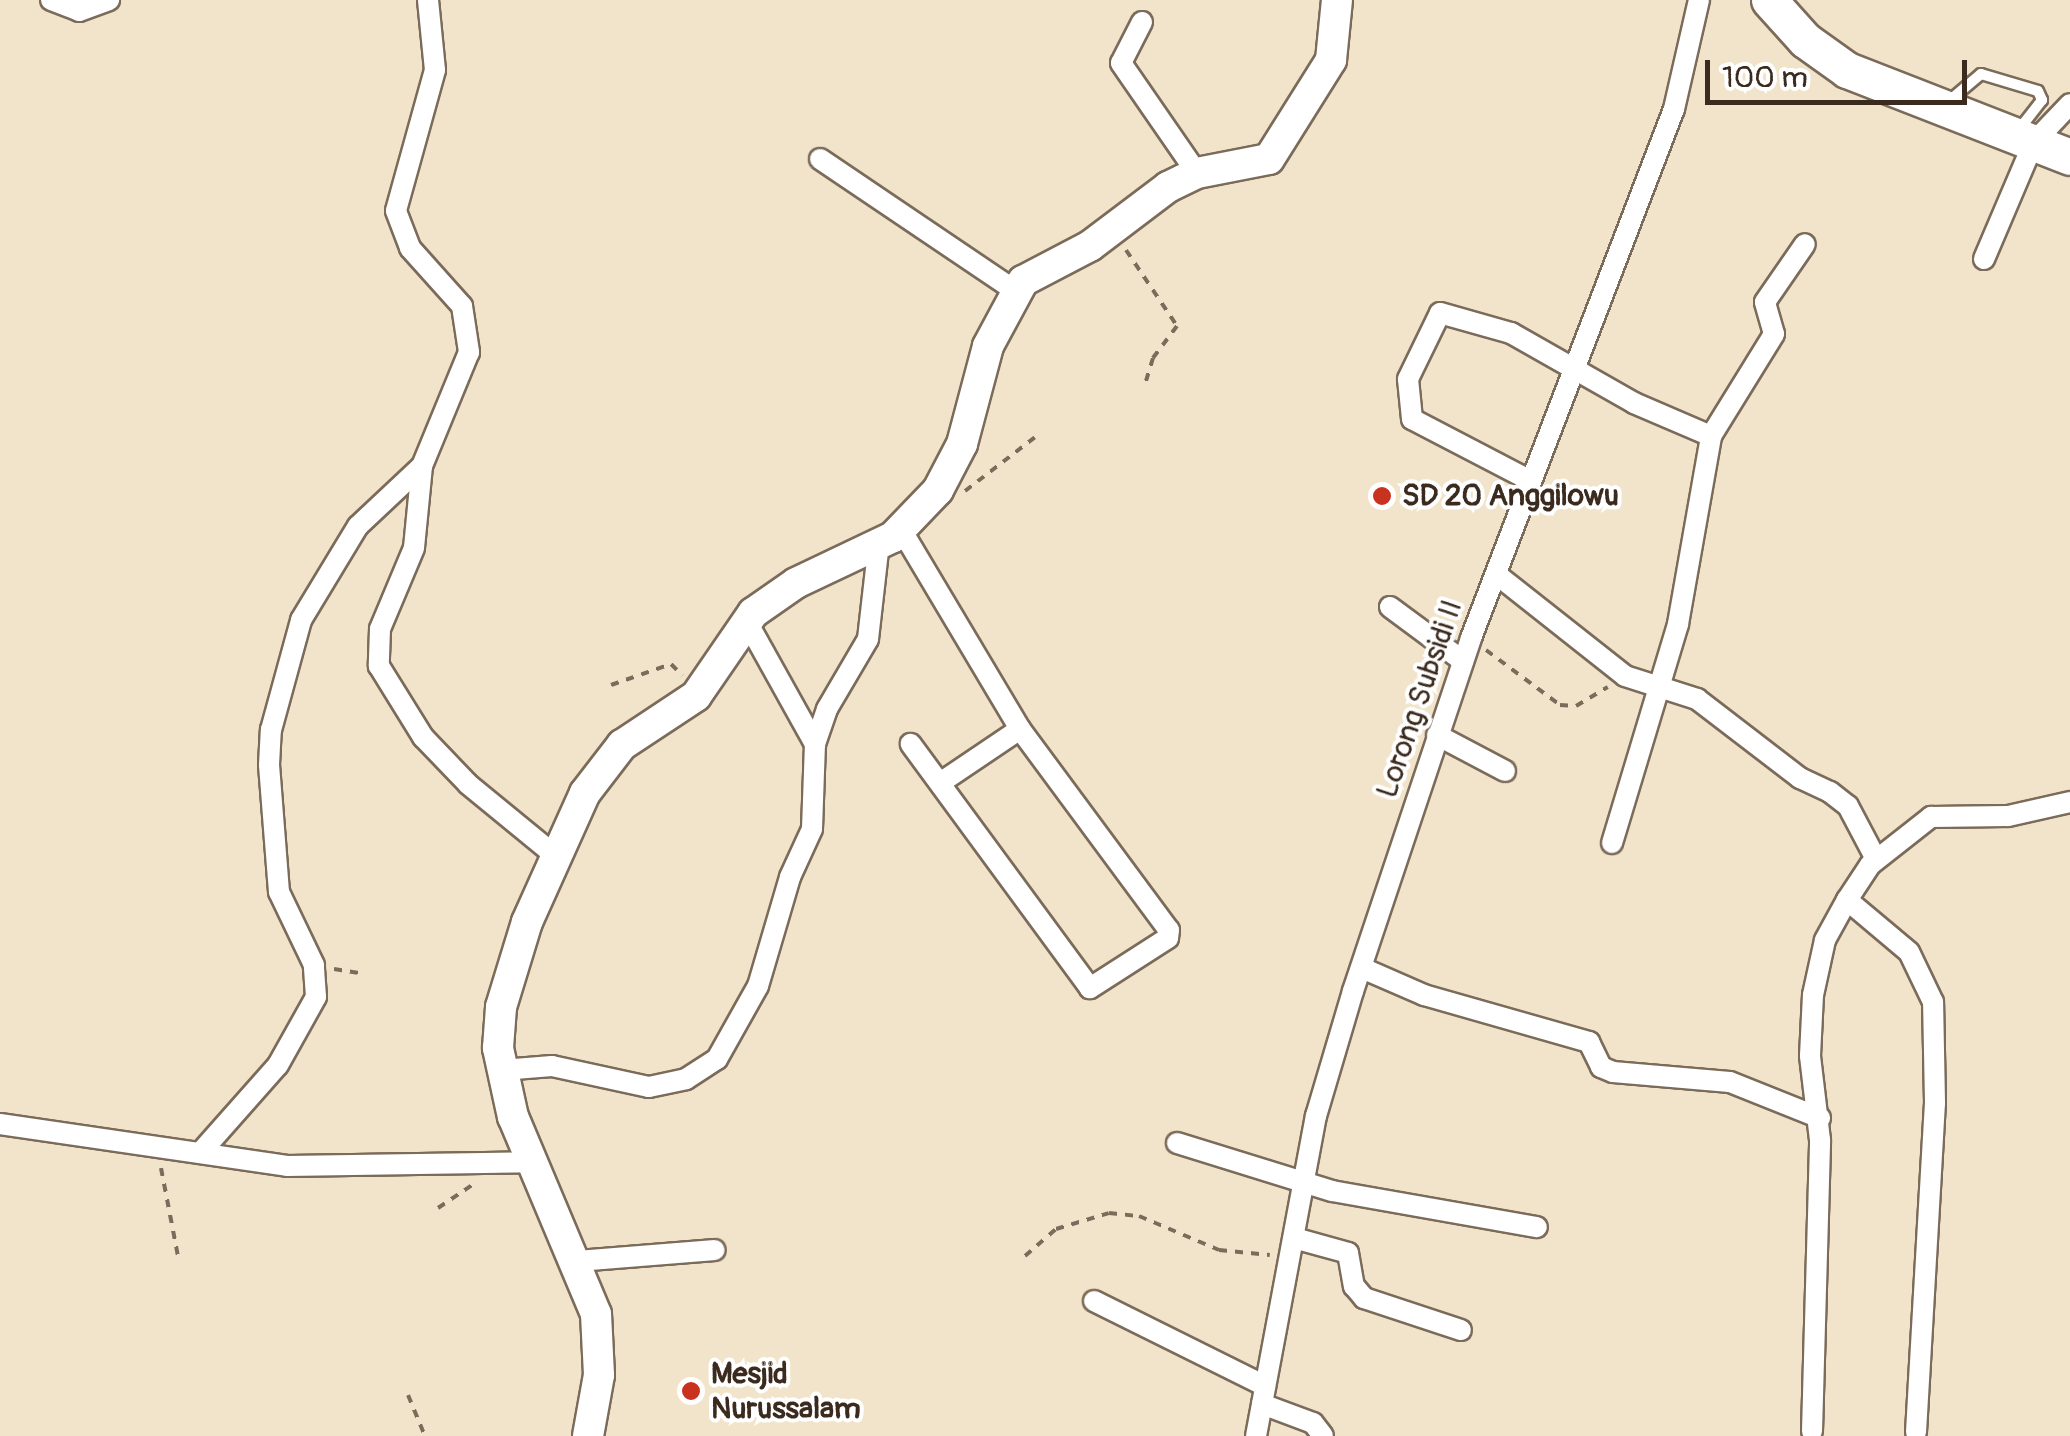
<!DOCTYPE html>
<html>
<head>
<meta charset="utf-8">
<style>
	body { margin:0 }
	#map { position:relative; width:2070px; height:1436px; overflow:hidden; background:#f1e4ca; font-family:Pangolin,sans-serif }
	div>[style] { position:absolute }
	[style*='--x'] { left:calc(var(--x)*1px); top:calc(var(--y)*1px); width:calc(var(--w)*1px); rotate:calc(var(--a)*1deg) }
	.path>* { height:4px; margin-top:-2px; transform-origin:0; background:repeating-linear-gradient(90deg,#7b6b5a 0 8px,transparent 0 16px) }
	.roads { filter:drop-shadow(2px 0 #7b6b5a) drop-shadow(-2px 0 #7b6b5a) drop-shadow(0 2px #7b6b5a) drop-shadow(0 -2px #7b6b5a) }
	.lane>* { height:10px; margin:-5px; padding:0 5px; transform-origin:5px; border-radius:5px; background:#fff }
	.street>* { height:20px; margin:-10px; padding:0 10px; transform-origin:10px; border-radius:10px; background:#fff }
	.primary>* { height:30px; margin:-15px; padding:0 15px; transform-origin:15px; border-radius:15px; background:#fff }
	.highway>* { height:35px; margin:-17.5px; padding:0 17.5px; transform-origin:17.5px; border-radius:17.5px; background:#fff }
	.dots>* { width:28px; height:28px; translate:-50% -50%; box-sizing:border-box; border:5px solid #fff; border-radius:50% }
	span { translate:-50% -50%; white-space:nowrap; text-align:center; line-height:1.15; -webkit-text-stroke:8px #fff; paint-order:stroke }
	.poi-label { font-size:30px; color:#3b2a1e; font-weight:700 }
	.left { translate:0 -50%; text-align:left }
	.street-label { font-size:30px; color:#3b2a1e }
	.scale { position:absolute; left:1705px; top:60px; width:262px; height:45px; box-sizing:border-box; border:5px solid #3b2a1e; border-top:0; padding-left:12px; font-size:30px; line-height:35px; white-space:nowrap; color:#3b2a1e; -webkit-text-stroke:8px #fff; paint-order:stroke }
</style>
</head>
<body>
<div id="map">
	<div class="path">
		<div style="--x:1126;--y:250;--w:92;--a:56.1"></div>
		<div style="--x:1177;--y:326;--w:40;--a:127"></div>
		<div style="--x:1153;--y:358;--w:31;--a:107"></div>
		<div style="--x:965;--y:491;--w:88;--a:-37.6"></div>
		<div style="--x:1486;--y:650;--w:92;--a:36.6"></div>
		<div style="--x:1560;--y:705;--w:16;--a:4"></div>
		<div style="--x:1576;--y:706;--w:37;--a:-31"></div>
		<div style="--x:611;--y:685;--w:64;--a:-19.3"></div>
		<div style="--x:671;--y:664;--w:16;--a:45"></div>
		<div style="--x:334;--y:969;--w:30;--a:9"></div>
		<div style="--x:161;--y:1168;--w:90;--a:79.1"></div>
		<div style="--x:438;--y:1208;--w:45;--a:-34"></div>
		<div style="--x:1025;--y:1256;--w:41;--a:-41.1"></div>
		<div style="--x:1056;--y:1229;--w:55;--a:-16.8"></div>
		<div style="--x:1109;--y:1213;--w:30;--a:6"></div>
		<div style="--x:1139;--y:1216;--w:87;--a:23"></div>
		<div style="--x:1219;--y:1250;--w:51;--a:5.6"></div>
		<div style="--x:408;--y:1395;--w:44;--a:67.5"></div>
	</div>
	<div class="roads">
		<div class="lane">
			<div style="--x:1949;--y:101;--w:42;--a:-40.2"></div>
			<div style="--x:1981;--y:74;--w:59;--a:16.6"></div>
			<div style="--x:2038;--y:91;--w:10;--a:66"></div>
			<div style="--x:2042;--y:100;--w:41;--a:128"></div>
		</div>
		<div class="street">
			<div style="--x:51;--y:0;--w:30;--a:21"></div>
			<div style="--x:79;--y:11;--w:32;--a:-20"></div>
			<div style="--x:428;--y:0;--w:70;--a:84.3"></div>
			<div style="--x:435;--y:70;--w:146;--a:105.5"></div>
			<div style="--x:396;--y:211;--w:40;--a:69"></div>
			<div style="--x:410;--y:248;--w:78;--a:48.1"></div>
			<div style="--x:462;--y:306;--w:47;--a:81.3"></div>
			<div style="--x:469;--y:352;--w:123;--a:112.4"></div>
			<div style="--x:422;--y:466;--w:82;--a:95.6"></div>
			<div style="--x:414;--y:548;--w:88;--a:112.8"></div>
			<div style="--x:380;--y:629;--w:37;--a:92"></div>
			<div style="--x:379;--y:666;--w:84;--a:58.2"></div>
			<div style="--x:423;--y:737;--w:65;--a:46.2"></div>
			<div style="--x:468;--y:784;--w:115;--a:39.4"></div>
			<div style="--x:1142;--y:22;--w:46;--a:117.1"></div>
			<div style="--x:1121;--y:63;--w:134;--a:55.4"></div>
			<div style="--x:820;--y:159;--w:234;--a:34"></div>
			<div style="--x:1984;--y:259;--w:127;--a:-66.9"></div>
			<div style="--x:2034;--y:142;--w:52;--a:-46.5"></div>
			<div style="--x:1531;--y:481;--w:134;--a:-152.5"></div>
			<div style="--x:1412;--y:419;--w:40;--a:-95.7"></div>
			<div style="--x:1408;--y:379;--w:73;--a:-64.1"></div>
			<div style="--x:1440;--y:313;--w:74;--a:15.7"></div>
			<div style="--x:1511;--y:333;--w:142;--a:29.6"></div>
			<div style="--x:1634;--y:403;--w:84;--a:23.2"></div>
			<div style="--x:902;--y:531;--w:230;--a:59.2"></div>
			<div style="--x:1020;--y:729;--w:250;--a:53.5"></div>
			<div style="--x:1169;--y:930;--w:8;--a:97"></div>
			<div style="--x:1168;--y:938;--w:93;--a:147.3"></div>
			<div style="--x:1090;--y:988;--w:303;--a:-126.3"></div>
			<div style="--x:1496;--y:574;--w:164;--a:38.3"></div>
			<div style="--x:1625;--y:676;--w:76;--a:17.7"></div>
			<div style="--x:1697;--y:699;--w:130;--a:37.5"></div>
			<div style="--x:1800;--y:778;--w:33;--a:25"></div>
			<div style="--x:1830;--y:792;--w:23;--a:38"></div>
			<div style="--x:1848;--y:806;--w:60;--a:62.2"></div>
			<div style="--x:1390;--y:607;--w:91;--a:36.5"></div>
			<div style="--x:746;--y:620;--w:142;--a:60.9"></div>
			<div style="--x:1437;--y:735;--w:77;--a:27.9"></div>
			<div style="--x:943;--y:781;--w:93;--a:-34"></div>
			<div style="--x:1612;--y:843;--w:229;--a:-73.2"></div>
			<div style="--x:1678;--y:624;--w:191;--a:-80"></div>
			<div style="--x:1711;--y:436;--w:120;--a:-58.3"></div>
			<div style="--x:1774;--y:334;--w:33;--a:-106"></div>
			<div style="--x:1765;--y:302;--w:70;--a:-55.4"></div>
			<div style="--x:1362;--y:968;--w:68;--a:23.5"></div>
			<div style="--x:1424;--y:995;--w:172;--a:15.9"></div>
			<div style="--x:1589;--y:1042;--w:28;--a:64"></div>
			<div style="--x:1601;--y:1067;--w:13;--a:23"></div>
			<div style="--x:1613;--y:1072;--w:117;--a:4.9"></div>
			<div style="--x:1730;--y:1082;--w:97;--a:21.8"></div>
			<div style="--x:502;--y:1070;--w:50;--a:-4.6"></div>
			<div style="--x:552;--y:1066;--w:99;--a:12.2"></div>
			<div style="--x:649;--y:1087;--w:38;--a:-12"></div>
			<div style="--x:686;--y:1079;--w:37;--a:-33"></div>
			<div style="--x:717;--y:1059;--w:84;--a:-60.7"></div>
			<div style="--x:758;--y:986;--w:114;--a:-73.6"></div>
			<div style="--x:790;--y:877;--w:53;--a:-65.4"></div>
			<div style="--x:812;--y:829;--w:85;--a:-88"></div>
			<div style="--x:815;--y:744;--w:37;--a:-71"></div>
			<div style="--x:827;--y:709;--w:81;--a:-59.6"></div>
			<div style="--x:868;--y:639;--w:97;--a:-83.5"></div>
			<div style="--x:0;--y:1124;--w:290;--a:8.3"></div>
			<div style="--x:287;--y:1166;--w:244;--a:-0.9"></div>
			<div style="--x:1177;--y:1143;--w:162;--a:17.2"></div>
			<div style="--x:1332;--y:1191;--w:208;--a:10"></div>
			<div style="--x:201;--y:1152;--w:116;--a:-48.5"></div>
			<div style="--x:278;--y:1065;--w:78;--a:-60.8"></div>
			<div style="--x:316;--y:997;--w:32;--a:-94"></div>
			<div style="--x:314;--y:965;--w:81;--a:-115.6"></div>
			<div style="--x:279;--y:892;--w:127;--a:-94.5"></div>
			<div style="--x:269;--y:765;--w:35;--a:-87"></div>
			<div style="--x:271;--y:730;--w:114;--a:-74.7"></div>
			<div style="--x:301;--y:620;--w:110;--a:-58.8"></div>
			<div style="--x:358;--y:526;--w:88;--a:-43.2"></div>
			<div style="--x:1294;--y:1238;--w:56;--a:15.5"></div>
			<div style="--x:1348;--y:1253;--w:34;--a:80"></div>
			<div style="--x:1354;--y:1286;--w:16;--a:50"></div>
			<div style="--x:1364;--y:1298;--w:102;--a:18.3"></div>
			<div style="--x:578;--y:1261;--w:137;--a:-4.6"></div>
			<div style="--x:1094;--y:1301;--w:191;--a:26.4"></div>
			<div style="--x:1262;--y:1404;--w:54;--a:20.4"></div>
			<div style="--x:1313;--y:1423;--w:16;--a:52"></div>
			<div style="--x:1812;--y:1431;--w:291;--a:-88.4"></div>
			<div style="--x:1820;--y:1140;--w:85;--a:-96.8"></div>
			<div style="--x:1810;--y:1056;--w:61;--a:-87.2"></div>
			<div style="--x:1813;--y:995;--w:56;--a:-77.7"></div>
			<div style="--x:1825;--y:940;--w:46;--a:-61.2"></div>
			<div style="--x:1916;--y:1432;--w:330;--a:-86.7"></div>
			<div style="--x:1935;--y:1103;--w:101;--a:-91.1"></div>
			<div style="--x:1933;--y:1002;--w:55;--a:-115.6"></div>
			<div style="--x:1909;--y:952;--w:81;--a:-140"></div>
			<div style="--x:1847;--y:900;--w:42;--a:-56.7"></div>
			<div style="--x:1870;--y:865;--w:78;--a:-38.2"></div>
			<div style="--x:1931;--y:817;--w:77;--a:-0.7"></div>
			<div style="--x:2008;--y:816;--w:64;--a:-12.7"></div>
			<div style="--x:1256;--y:1436;--w:326;--a:-79.4"></div>
			<div style="--x:1316;--y:1116;--w:130;--a:-73.5"></div>
			<div style="--x:1353;--y:991;--w:372;--a:-71.5"></div>
			<div style="--x:1471;--y:638;--w:567;--a:-69.01"></div>
			<div style="--x:1674;--y:109;--w:112;--a:-77.1"></div>
		</div>
		<div class="primary">
			<div style="--x:588;--y:1436;--w:62;--a:-79.8"></div>
			<div style="--x:599;--y:1375;--w:61;--a:-92.8"></div>
			<div style="--x:596;--y:1314;--w:214;--a:-112.8"></div>
			<div style="--x:513;--y:1117;--w:71;--a:-102.3"></div>
			<div style="--x:498;--y:1048;--w:41;--a:-85.8"></div>
			<div style="--x:501;--y:1007;--w:89;--a:-73"></div>
			<div style="--x:527;--y:922;--w:141;--a:-65.8"></div>
			<div style="--x:585;--y:793;--w:61;--a:-52.4"></div>
			<div style="--x:622;--y:745;--w:89;--a:-33.5"></div>
			<div style="--x:696;--y:696;--w:101;--a:-55.5"></div>
			<div style="--x:753;--y:613;--w:52;--a:-34.9"></div>
			<div style="--x:796;--y:583;--w:107;--a:-25.4"></div>
			<div style="--x:893;--y:537;--w:65;--a:-46.2"></div>
			<div style="--x:938;--y:490;--w:52;--a:-62.4"></div>
			<div style="--x:962;--y:444;--w:101;--a:-75.1"></div>
			<div style="--x:988;--y:346;--w:74;--a:-61.7"></div>
			<div style="--x:1023;--y:281;--w:76;--a:-27.6"></div>
			<div style="--x:1090;--y:246;--w:98;--a:-37.1"></div>
			<div style="--x:1168;--y:187;--w:32;--a:-26"></div>
			<div style="--x:1197;--y:173;--w:73;--a:-11"></div>
			<div style="--x:1269;--y:159;--w:117;--a:-57.9"></div>
			<div style="--x:1331;--y:60;--w:60;--a:-84.3"></div>
		</div>
		<div class="highway">
			<div style="--x:1769;--y:0;--w:54;--a:48"></div>
			<div style="--x:1805;--y:40;--w:52;--a:35.5"></div>
			<div style="--x:1847;--y:70;--w:239;--a:21.3"></div>
		</div>
	</div>
	<div class="dots">
		<div style="left:1382px;top:496px;background:#c8321e"></div>
		<div style="left:691px;top:1391px;background:#c8321e"></div>
	</div>
	<div class="poi-label">
		<span class="left" style="left:1402px;top:496px">SD 20 Anggilowu</span>
		<span class="left" style="left:711px;top:1391px">Mesjid<br>Nurussalam</span>
	</div>
	<div class="street-label">
		<span style="left:1420px;top:699px;rotate:-71deg">Lorong Subsidi II</span>
	</div>
	<div class="scale">100 m</div>
</div>
</body>
</html>
